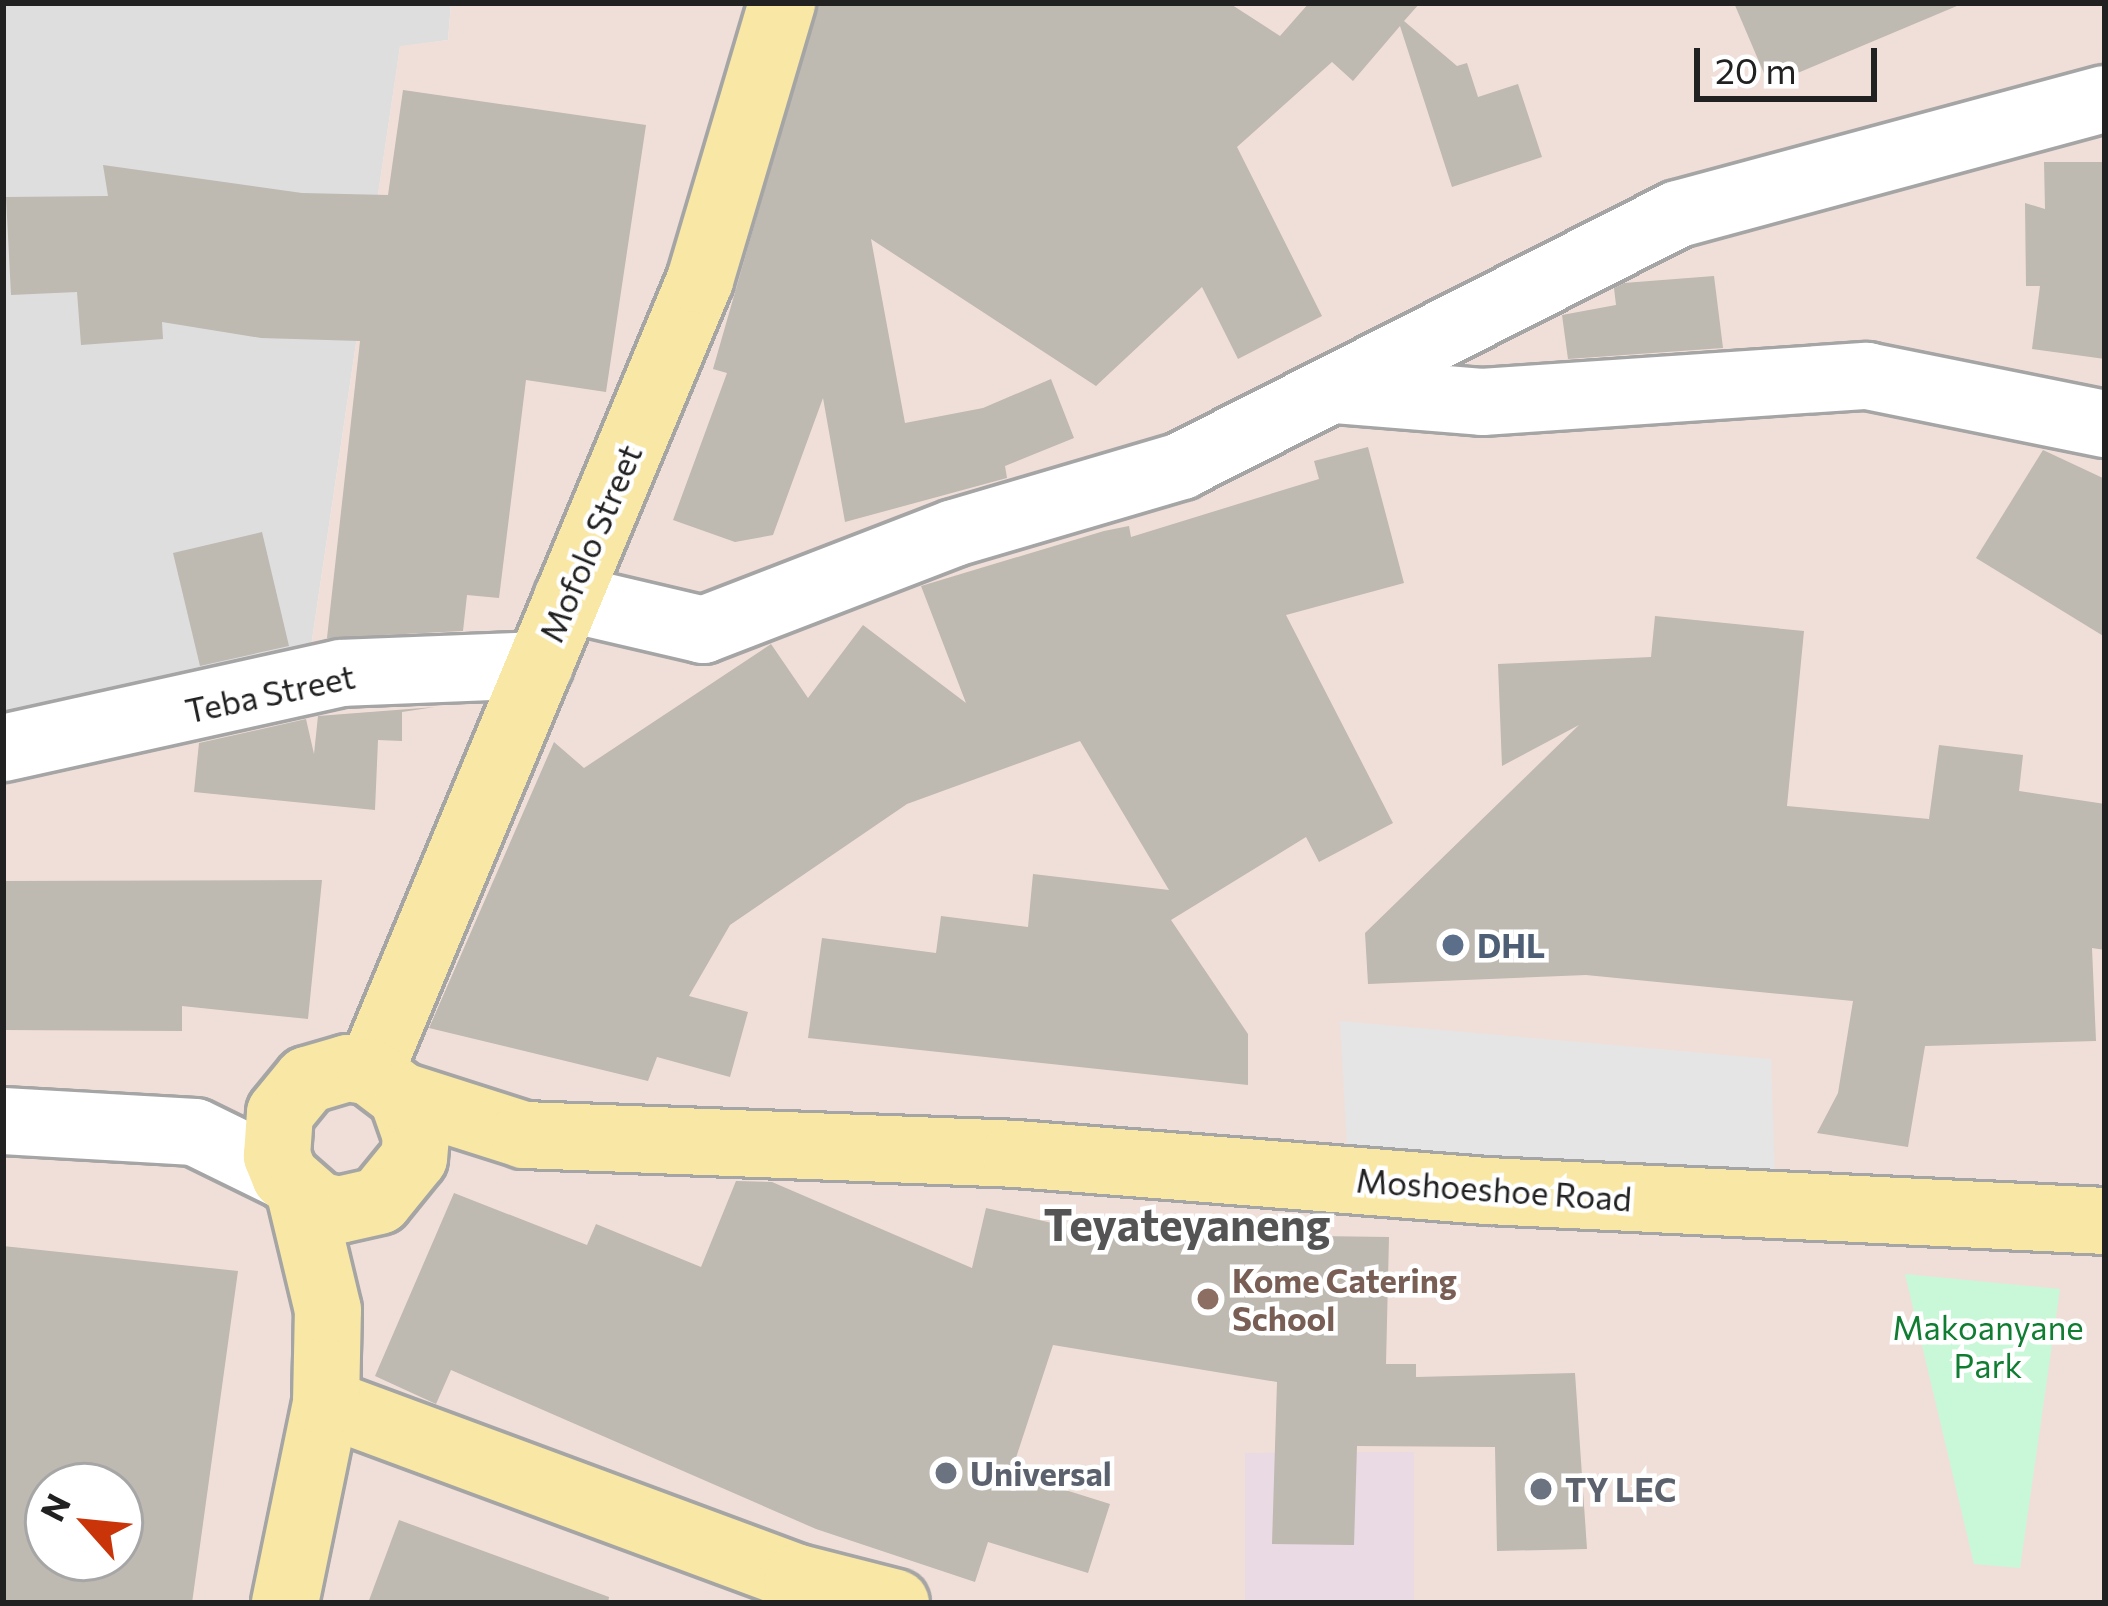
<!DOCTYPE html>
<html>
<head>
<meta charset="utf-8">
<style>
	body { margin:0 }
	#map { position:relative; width:2108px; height:1606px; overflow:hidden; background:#f1f0e8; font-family:Commissioner,sans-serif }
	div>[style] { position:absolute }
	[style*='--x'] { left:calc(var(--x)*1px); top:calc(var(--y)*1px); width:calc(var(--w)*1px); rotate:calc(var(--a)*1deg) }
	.residential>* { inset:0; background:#dfdede }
	.commercial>* { inset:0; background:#f0dfd8 }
	.industrial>* { inset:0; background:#e9dae3 }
	.park>* { inset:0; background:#c8f8d7 }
	.parking>* { inset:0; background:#e5e5e5 }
	.building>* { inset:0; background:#beb9b1 }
	.roads { filter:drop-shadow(3px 0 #a5a5a5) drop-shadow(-3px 0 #a5a5a5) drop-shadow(0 3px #a5a5a5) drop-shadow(0 -3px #a5a5a5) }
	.minor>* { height:66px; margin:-33px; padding:0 33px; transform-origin:33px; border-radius:33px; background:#fff }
	.major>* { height:66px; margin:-33px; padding:0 33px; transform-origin:33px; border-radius:33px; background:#f8e7a5 }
	.dots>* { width:33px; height:33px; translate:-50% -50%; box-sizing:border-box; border:6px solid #fff; border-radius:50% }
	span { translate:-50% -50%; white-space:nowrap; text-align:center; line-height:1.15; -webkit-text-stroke:9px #fff; paint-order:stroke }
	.street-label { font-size:33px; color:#212121 }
	.service-label { font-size:33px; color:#4e5e75; font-weight:700 }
	.left { translate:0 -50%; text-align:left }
	.education-label { font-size:33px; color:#785e54; font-weight:700 }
	.park-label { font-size:33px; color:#117d32 }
	.worship-label { font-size:33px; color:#5b616d; font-weight:700 }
	.district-label { font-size:45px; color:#545454; font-weight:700 }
	.frame { position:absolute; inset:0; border:6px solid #212121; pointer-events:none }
	.north { position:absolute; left:24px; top:1462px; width:120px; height:120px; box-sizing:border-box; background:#fff; border:3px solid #a6a6a6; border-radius:50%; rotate:297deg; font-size:33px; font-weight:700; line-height:48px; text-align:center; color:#212121 }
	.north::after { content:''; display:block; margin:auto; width:42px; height:54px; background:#c93409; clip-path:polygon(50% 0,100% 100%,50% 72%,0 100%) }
	.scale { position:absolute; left:1694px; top:48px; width:183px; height:54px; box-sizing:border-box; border:6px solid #212121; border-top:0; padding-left:15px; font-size:36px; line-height:42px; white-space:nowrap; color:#212121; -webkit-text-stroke:9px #fff; paint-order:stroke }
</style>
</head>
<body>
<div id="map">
	<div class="residential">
		<div style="clip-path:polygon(3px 3px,451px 3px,448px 40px,400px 47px,308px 667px,3px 729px)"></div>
	</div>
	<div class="commercial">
		<div style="clip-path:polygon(evenodd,451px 3px,2105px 3px,2105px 1603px,3px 1603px,3px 729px,308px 667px,400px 46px,448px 40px,451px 3px,48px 1486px,120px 1486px,120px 1558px,48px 1558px,48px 1486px)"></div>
	</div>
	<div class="industrial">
		<div style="clip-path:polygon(1414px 1452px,1414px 1603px,1245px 1603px,1245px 1453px)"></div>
	</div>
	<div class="park">
		<div style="clip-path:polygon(1905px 1274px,2060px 1289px,2020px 1568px,1974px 1564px)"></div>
	</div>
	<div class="parking">
		<div style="clip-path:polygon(1340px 1021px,1771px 1059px,1775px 1182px,1347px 1145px)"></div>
	</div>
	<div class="building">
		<div style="clip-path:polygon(818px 3px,1229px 3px,1280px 36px,1309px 3px,1420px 3px,1404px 21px,1457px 66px,1467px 63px,1478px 97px,1518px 84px,1542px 157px,1452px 187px,1400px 26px,1353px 81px,1332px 62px,1237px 147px,1322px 316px,1238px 359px,1202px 287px,1096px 386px,871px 239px,905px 423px,983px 408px,1051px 379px,1074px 438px,1005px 466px,1007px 478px,845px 522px,823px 398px,773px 535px,735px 542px,673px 520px,727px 373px,713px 369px)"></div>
		<div style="clip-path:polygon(1734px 3px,1964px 3px,1769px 85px)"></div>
		<div style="clip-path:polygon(403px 90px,646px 125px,606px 392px,526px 380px,499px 598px,467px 595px,463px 631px,327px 638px,360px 341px,261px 338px,162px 322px,163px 339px,81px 345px,77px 292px,11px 295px,6px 197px,108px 196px,103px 165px,302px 193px,388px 195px)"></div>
		<div style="clip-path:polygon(2044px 162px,2103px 162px,2105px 359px,2032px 349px,2040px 286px,2026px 286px,2025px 203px,2045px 209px)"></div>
		<div style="clip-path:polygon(1714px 276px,1723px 348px,1568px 359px,1562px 315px,1616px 305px,1614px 288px,1624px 283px)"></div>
		<div style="clip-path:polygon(1368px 447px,1404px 583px,1286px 615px,1393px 823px,1319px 862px,1306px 837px,1171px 920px,1248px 1034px,1248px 1085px,808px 1038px,822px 938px,936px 953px,941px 916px,1028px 927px,1033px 874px,1169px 890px,1080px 741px,907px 804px,730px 925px,689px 996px,748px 1012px,730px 1077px,657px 1057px,648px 1081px,429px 1028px,554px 742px,584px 768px,771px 644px,808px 698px,863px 625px,966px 703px,921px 586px,1104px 531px,1129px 526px,1131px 537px,1319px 479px,1314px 461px)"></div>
		<div style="clip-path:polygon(2043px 450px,2105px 479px,2105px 637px,1976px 558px)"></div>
		<div style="clip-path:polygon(262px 532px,289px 646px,200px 666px,173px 553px)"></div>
		<div style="clip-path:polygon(1655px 616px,1804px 631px,1787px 806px,1929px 819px,1939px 745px,2023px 755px,2019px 791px,2105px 804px,2105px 950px,2092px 948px,2096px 1041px,1925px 1046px,1908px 1147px,1817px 1133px,1838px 1093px,1853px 1001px,1586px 975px,1368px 984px,1365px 933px,1579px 725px,1502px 766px,1498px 664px,1651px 657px)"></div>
		<div style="clip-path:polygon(435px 707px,402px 712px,402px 741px,378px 740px,375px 810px,194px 792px,199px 743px,306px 719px,314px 754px,318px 716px)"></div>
		<div style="clip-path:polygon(322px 880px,308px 1019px,182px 1006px,182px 1031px,3px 1030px,3px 881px)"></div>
		<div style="clip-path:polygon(736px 1181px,772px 1182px,972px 1268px,986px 1208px,1074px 1228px,1075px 1218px,1313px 1244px,1314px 1236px,1389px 1237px,1386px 1364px,1416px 1364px,1416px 1377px,1575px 1373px,1587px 1549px,1497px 1551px,1495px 1447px,1357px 1446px,1354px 1545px,1272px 1544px,1277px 1382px,1053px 1345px,1011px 1473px,1110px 1504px,1088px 1573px,988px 1542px,975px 1582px,816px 1529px,451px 1370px,436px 1404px,375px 1376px,454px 1193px,587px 1245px,596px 1224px,701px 1267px)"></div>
		<div style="clip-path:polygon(evenodd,3px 1246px,238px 1271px,192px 1603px,3px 1603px,3px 1246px,48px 1486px,120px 1486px,120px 1558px,48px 1558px,48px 1486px)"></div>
		<div style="clip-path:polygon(399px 1520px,609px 1597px,608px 1603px,368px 1603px)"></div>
	</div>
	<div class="roads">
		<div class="minor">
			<div style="--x:1336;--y:390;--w:146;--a:4.7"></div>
			<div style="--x:1482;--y:402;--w:386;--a:-3.9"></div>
			<div style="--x:1867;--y:376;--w:243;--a:11.4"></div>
			<div style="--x:567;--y:598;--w:140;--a:13.2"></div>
			<div style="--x:703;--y:630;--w:269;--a:-21.1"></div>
			<div style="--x:954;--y:533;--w:237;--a:-16.4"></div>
			<div style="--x:1181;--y:466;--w:557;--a:-26.89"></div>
			<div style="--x:1678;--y:214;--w:442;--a:-15.1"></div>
			<div style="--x:3;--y:748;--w:346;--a:-12.5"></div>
			<div style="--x:341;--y:673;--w:199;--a:-2.3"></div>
			<div style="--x:3;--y:1121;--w:192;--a:3.3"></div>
			<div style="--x:195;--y:1132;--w:100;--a:26.1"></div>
		</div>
		<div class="major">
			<div style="--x:370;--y:1072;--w:858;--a:-67.38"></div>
			<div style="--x:700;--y:280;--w:289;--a:-73.5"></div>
			<div style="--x:402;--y:1096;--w:42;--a:70.7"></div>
			<div style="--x:416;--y:1136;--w:22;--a:95"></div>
			<div style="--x:414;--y:1158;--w:55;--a:129.1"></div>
			<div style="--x:379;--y:1201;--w:41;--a:167.3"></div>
			<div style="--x:339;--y:1210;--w:22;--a:-167"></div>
			<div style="--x:318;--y:1205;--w:44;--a:-138.7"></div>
			<div style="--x:285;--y:1176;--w:22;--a:-112"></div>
			<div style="--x:277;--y:1156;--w:43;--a:-86"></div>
			<div style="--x:280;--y:1113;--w:43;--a:-50.7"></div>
			<div style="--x:307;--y:1080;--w:43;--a:-16.3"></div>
			<div style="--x:348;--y:1068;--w:22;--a:10"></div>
			<div style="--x:370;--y:1072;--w:40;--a:37"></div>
			<div style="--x:402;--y:1096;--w:128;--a:17.7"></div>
			<div style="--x:524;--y:1135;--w:492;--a:2.2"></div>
			<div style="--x:1016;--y:1154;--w:473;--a:4.5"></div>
			<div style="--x:1488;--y:1191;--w:618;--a:2.78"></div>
			<div style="--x:326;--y:1403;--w:503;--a:20.34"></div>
			<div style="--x:798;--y:1578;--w:101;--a:14.3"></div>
			<div style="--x:285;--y:1603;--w:204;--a:-78.4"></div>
			<div style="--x:326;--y:1403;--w:93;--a:-88.8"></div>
			<div style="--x:328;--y:1310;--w:120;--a:-103.5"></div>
		</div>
	</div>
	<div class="dots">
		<div style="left:1453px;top:945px;background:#5c6f8a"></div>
		<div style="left:1208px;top:1299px;background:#8d6e63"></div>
		<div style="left:946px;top:1473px;background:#6b7280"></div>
		<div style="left:1541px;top:1489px;background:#6b7280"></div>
	</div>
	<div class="street-label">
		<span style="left:590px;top:543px;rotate:-67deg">Mofolo Street</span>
		<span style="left:270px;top:693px;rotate:-12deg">Teba Street</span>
		<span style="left:1494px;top:1189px;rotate:4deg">Moshoeshoe Road</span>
	</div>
	<div class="service-label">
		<span class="left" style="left:1477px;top:945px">DHL</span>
	</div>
	<div class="education-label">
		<span class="left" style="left:1232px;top:1299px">Kome Catering<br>School</span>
	</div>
	<div class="park-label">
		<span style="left:1988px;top:1346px">Makoanyane<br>Park</span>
	</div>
	<div class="worship-label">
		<span class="left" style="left:970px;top:1473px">Universal</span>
		<span class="left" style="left:1565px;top:1489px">TY LEC</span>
	</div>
	<div class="district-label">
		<span style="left:1187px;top:1223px">Teyateyaneng</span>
	</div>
	<div class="frame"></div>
	<div class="north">N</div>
	<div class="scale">20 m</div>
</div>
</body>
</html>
